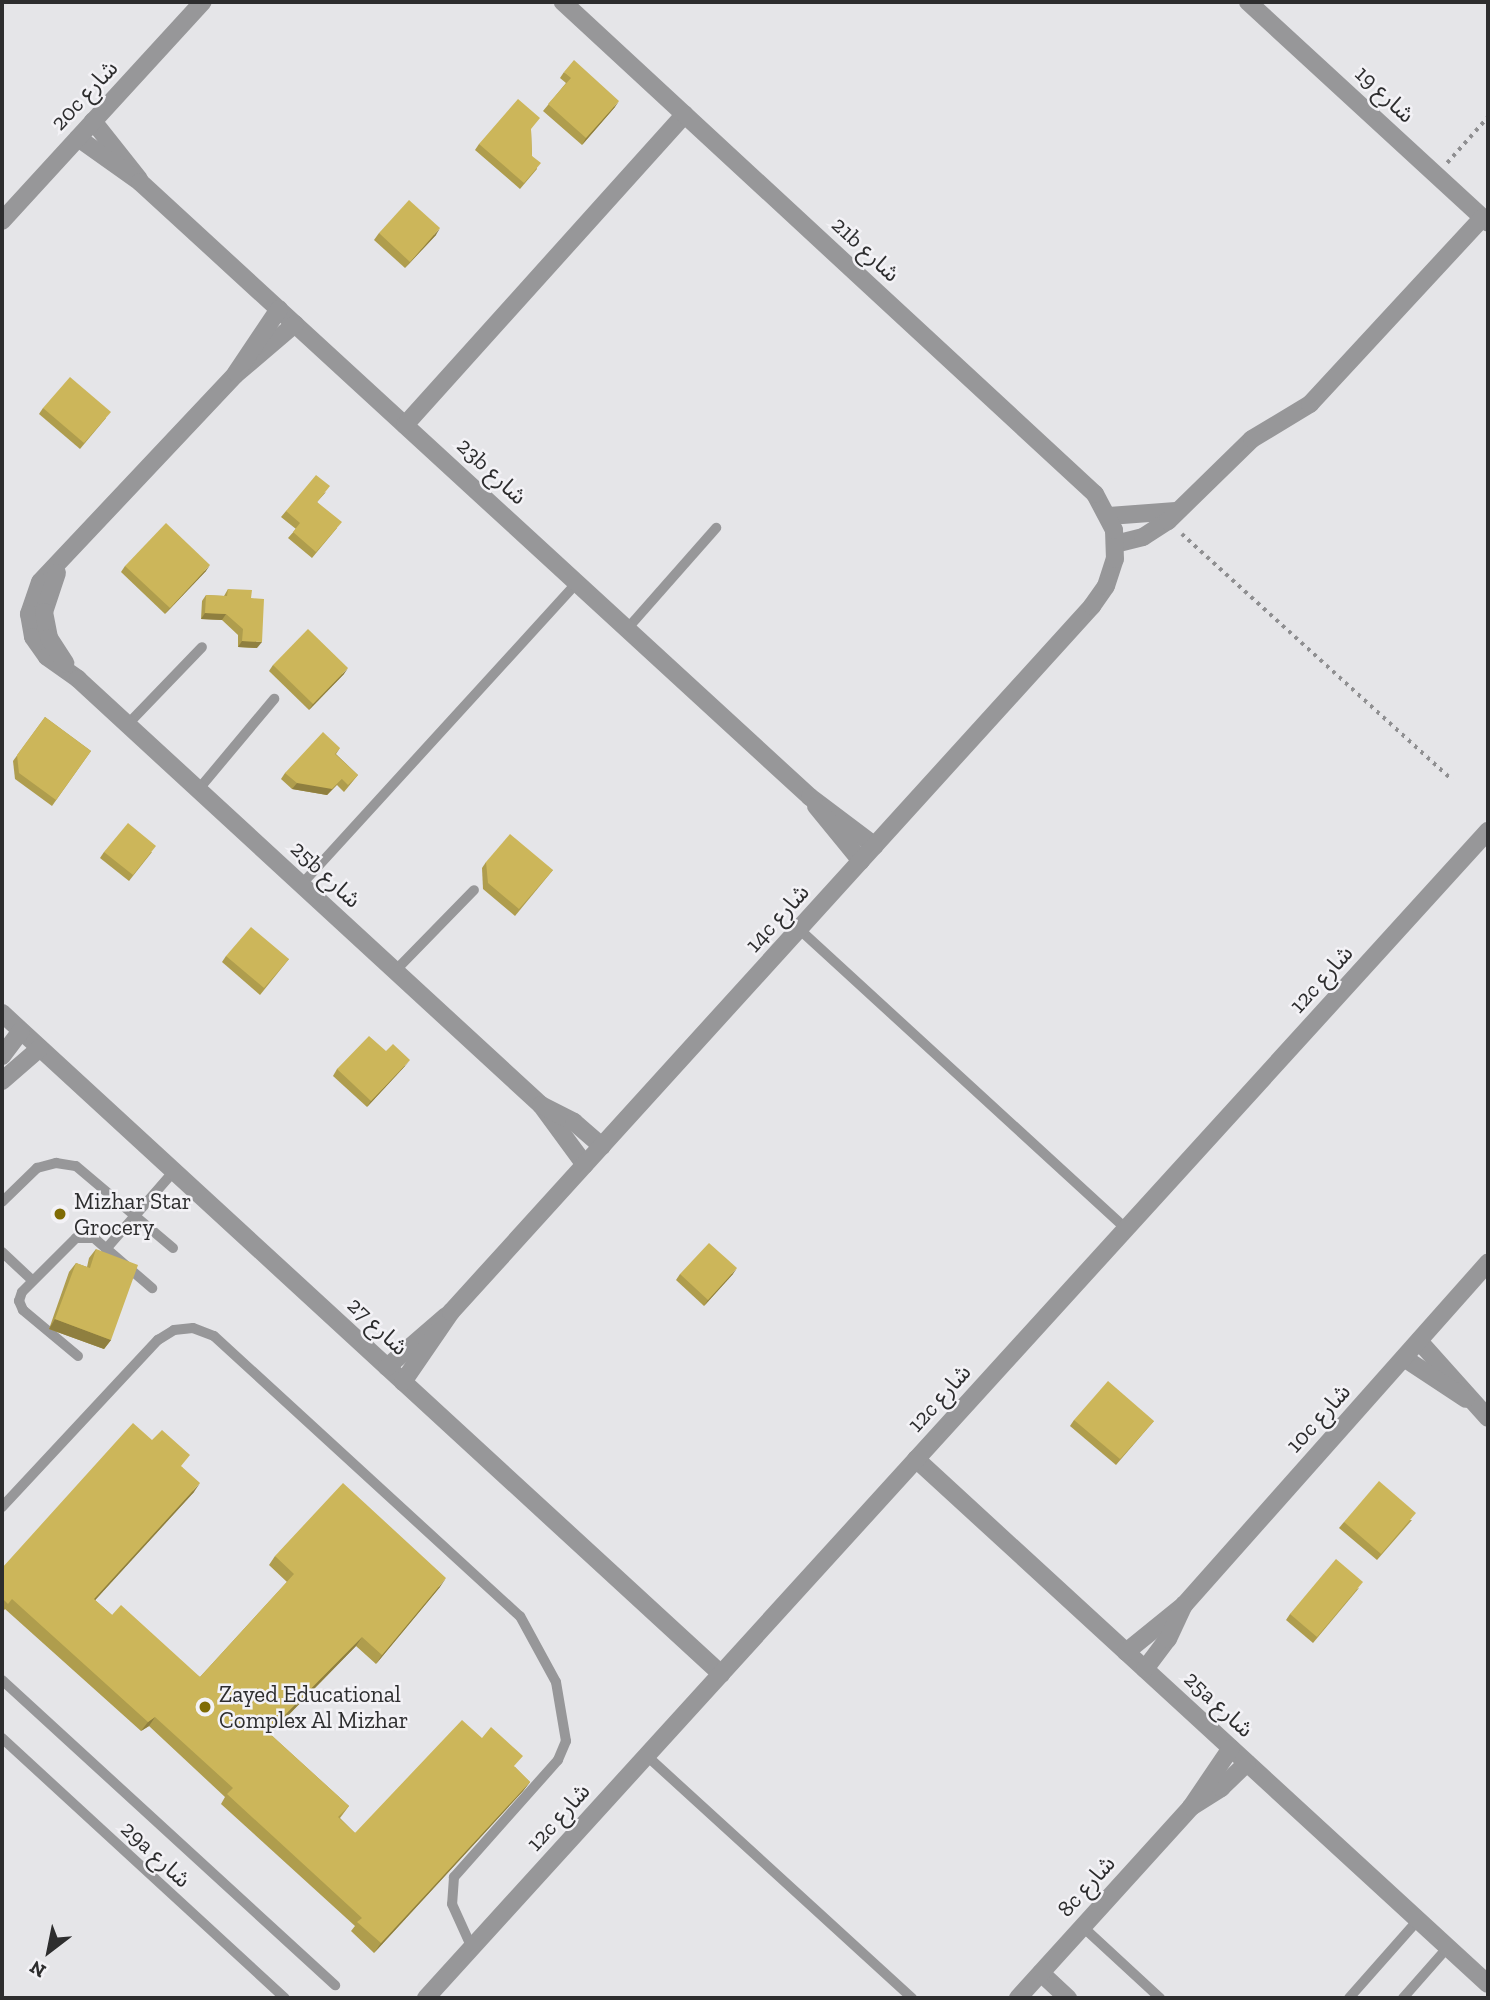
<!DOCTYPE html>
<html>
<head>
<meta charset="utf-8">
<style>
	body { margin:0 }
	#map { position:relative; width:1490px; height:2000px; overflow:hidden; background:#e5e5e8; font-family:"Zilla Slab","Noto Sans Arabic",serif }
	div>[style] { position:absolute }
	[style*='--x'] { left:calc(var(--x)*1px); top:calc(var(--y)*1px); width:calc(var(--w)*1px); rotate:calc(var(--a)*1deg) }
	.path>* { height:3.5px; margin-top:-1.75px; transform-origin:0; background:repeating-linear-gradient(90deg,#8f8f91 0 3.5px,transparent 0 8.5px) }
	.service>* { height:10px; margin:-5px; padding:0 5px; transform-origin:5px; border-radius:5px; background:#979799 }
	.minor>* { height:18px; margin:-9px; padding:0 9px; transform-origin:9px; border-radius:9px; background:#979799 }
	.wall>* { inset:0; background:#af9d4d }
	.shaded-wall>* { inset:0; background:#8f7f3f }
	.building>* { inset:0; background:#ccb65a }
	.dots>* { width:19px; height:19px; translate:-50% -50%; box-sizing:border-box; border:4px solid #f3f2f6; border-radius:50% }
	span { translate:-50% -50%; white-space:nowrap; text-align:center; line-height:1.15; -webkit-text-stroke:5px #f3f2f6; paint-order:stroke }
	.street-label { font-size:23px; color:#2d2d2e }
	.poi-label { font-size:23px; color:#2d2d2e }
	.left { translate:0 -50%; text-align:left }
	.frame { position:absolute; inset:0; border:4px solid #2d2d2e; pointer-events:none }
	.north { position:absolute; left:14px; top:1916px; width:70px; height:70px; -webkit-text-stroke:5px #f3f2f6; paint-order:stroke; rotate:212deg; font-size:19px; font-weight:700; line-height:28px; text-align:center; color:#2d2d2e }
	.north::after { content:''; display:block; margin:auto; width:24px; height:32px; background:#2d2d2e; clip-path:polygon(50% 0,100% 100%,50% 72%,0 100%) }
</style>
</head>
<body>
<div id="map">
	<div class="path">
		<div style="--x:1447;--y:163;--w:62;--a:-48.3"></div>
		<div style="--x:1182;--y:534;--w:365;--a:42.3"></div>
	</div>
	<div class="service">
		<div style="--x:627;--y:629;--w:135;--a:-48.6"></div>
		<div style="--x:127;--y:725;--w:108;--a:-46.1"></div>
		<div style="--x:198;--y:790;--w:119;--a:-50.1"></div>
		<div style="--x:301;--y:885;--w:409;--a:-47.6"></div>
		<div style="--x:799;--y:929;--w:444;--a:42.5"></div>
		<div style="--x:395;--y:971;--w:113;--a:-45.7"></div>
		<div style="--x:2;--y:1202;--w:49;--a:-44.2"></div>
		<div style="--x:37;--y:1168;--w:20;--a:-15"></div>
		<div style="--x:56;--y:1163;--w:20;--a:9"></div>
		<div style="--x:76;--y:1166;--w:127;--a:40.2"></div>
		<div style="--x:106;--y:1249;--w:103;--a:-48.9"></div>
		<div style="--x:2;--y:1252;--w:42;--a:43.1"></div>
		<div style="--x:78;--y:1356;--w:72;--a:-140.1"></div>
		<div style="--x:23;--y:1310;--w:10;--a:-114"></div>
		<div style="--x:19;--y:1301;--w:9;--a:-72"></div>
		<div style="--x:22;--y:1292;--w:76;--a:-45"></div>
		<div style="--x:76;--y:1238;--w:18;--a:0"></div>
		<div style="--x:94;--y:1238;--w:77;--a:40.8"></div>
		<div style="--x:2;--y:1507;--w:229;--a:-47"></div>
		<div style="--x:158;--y:1340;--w:19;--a:-32"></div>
		<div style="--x:174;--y:1330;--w:19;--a:-6"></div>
		<div style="--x:193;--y:1328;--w:22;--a:21"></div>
		<div style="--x:214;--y:1336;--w:415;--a:42.5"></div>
		<div style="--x:520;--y:1616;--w:75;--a:61.4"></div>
		<div style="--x:556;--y:1682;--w:60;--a:80.4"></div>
		<div style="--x:566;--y:1741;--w:21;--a:113"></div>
		<div style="--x:558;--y:1760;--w:157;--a:131.6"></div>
		<div style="--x:454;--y:1877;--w:27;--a:94"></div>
		<div style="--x:452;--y:1904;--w:48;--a:65.6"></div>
		<div style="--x:2;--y:1680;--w:452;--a:42.5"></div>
		<div style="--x:2;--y:1738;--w:384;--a:42.6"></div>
		<div style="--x:647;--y:1756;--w:359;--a:42.4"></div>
		<div style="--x:1083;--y:1927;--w:105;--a:42.7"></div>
		<div style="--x:1349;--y:1998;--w:104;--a:-48.5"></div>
		<div style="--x:1403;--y:1998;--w:68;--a:-48.6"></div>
	</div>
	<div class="minor">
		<div style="--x:1248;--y:2;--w:326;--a:42.6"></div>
		<div style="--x:93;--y:121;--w:74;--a:51.6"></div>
		<div style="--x:78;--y:138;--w:76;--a:35.4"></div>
		<div style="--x:140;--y:182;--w:909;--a:42.55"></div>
		<div style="--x:810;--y:797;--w:81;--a:37"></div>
		<div style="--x:2;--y:221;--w:297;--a:-47.5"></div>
		<div style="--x:295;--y:324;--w:79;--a:139.6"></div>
		<div style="--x:235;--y:375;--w:284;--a:133.3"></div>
		<div style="--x:40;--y:582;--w:34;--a:109"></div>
		<div style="--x:29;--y:614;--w:23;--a:80"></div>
		<div style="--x:33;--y:637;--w:24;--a:55"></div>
		<div style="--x:47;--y:657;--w:38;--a:35"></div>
		<div style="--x:78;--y:679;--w:629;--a:42.62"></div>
		<div style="--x:541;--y:1105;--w:74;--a:53.7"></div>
		<div style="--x:236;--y:373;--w:77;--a:-56.1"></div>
		<div style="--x:405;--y:425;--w:418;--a:-48"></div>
		<div style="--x:1109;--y:516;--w:67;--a:-4.3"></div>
		<div style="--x:1115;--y:544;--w:29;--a:-14"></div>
		<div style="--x:1143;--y:537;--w:30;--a:-33"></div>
		<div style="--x:1168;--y:521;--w:117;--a:-44.3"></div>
		<div style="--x:1252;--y:439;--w:68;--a:-31.1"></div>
		<div style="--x:1310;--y:404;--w:253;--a:-47.2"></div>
		<div style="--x:57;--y:573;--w:41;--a:108.4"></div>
		<div style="--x:44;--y:612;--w:26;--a:79"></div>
		<div style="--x:49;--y:638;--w:30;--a:57"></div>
		<div style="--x:816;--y:806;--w:71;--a:50.7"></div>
		<div style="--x:2;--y:1013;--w:977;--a:42.59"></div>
		<div style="--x:2;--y:1056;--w:31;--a:-53"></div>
		<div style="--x:2;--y:1081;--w:50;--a:-41"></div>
		<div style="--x:541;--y:1105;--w:37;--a:27"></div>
		<div style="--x:574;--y:1122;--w:37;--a:41"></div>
		<div style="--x:1419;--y:1341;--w:103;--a:48.1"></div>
		<div style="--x:1404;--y:1358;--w:74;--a:33.5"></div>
		<div style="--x:387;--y:1367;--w:78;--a:-40.8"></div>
		<div style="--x:403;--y:1382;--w:85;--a:-55.6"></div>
		<div style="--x:451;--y:1312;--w:954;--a:-47.76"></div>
		<div style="--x:1092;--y:606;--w:24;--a:-55"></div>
		<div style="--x:1106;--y:586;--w:28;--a:-72"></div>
		<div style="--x:1115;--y:559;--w:29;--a:-92"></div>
		<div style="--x:1114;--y:530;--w:41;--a:-117.8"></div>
		<div style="--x:1095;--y:494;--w:725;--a:-137.24"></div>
		<div style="--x:916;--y:1459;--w:776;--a:42.55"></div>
		<div style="--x:1126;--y:1652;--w:75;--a:-39"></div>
		<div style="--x:1184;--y:1605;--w:458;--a:-48.4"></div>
		<div style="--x:1145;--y:1669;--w:38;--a:-53"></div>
		<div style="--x:1168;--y:1639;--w:38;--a:-65"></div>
		<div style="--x:1191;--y:1807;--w:36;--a:-32"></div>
		<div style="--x:1221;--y:1788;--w:36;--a:-44"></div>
		<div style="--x:1041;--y:1973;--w:37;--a:43"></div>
		<div style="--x:426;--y:1998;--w:1578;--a:-47.7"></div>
		<div style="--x:1018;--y:1998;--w:258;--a:-47.8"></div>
		<div style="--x:1191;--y:1807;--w:71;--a:-55.9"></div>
	</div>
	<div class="wall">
		<div style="clip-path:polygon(564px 72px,615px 107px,582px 145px,543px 111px,566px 83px,560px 78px)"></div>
		<div style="clip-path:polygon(531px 130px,532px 156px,537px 169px,520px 189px,475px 150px,479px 144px)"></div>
		<div style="clip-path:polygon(379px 233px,436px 235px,405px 268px,374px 240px)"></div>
		<div style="clip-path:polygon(43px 408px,106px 418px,80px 449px,39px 414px)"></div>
		<div style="clip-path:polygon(326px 492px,317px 502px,337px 528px,312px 558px,288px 538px,296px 529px,281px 517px,286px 511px)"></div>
		<div style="clip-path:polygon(125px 566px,206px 571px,165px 614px,121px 572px)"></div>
		<div style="clip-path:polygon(228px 589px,251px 598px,257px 648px,238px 647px,238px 635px,222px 620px,201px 619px,202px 601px,206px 595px,224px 596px)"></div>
		<div style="clip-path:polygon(273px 665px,344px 674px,309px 710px,269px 671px)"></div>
		<div style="clip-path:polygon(45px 717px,91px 751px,52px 806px,15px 779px,13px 761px)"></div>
		<div style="clip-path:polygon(340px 748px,336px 754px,358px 775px,344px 792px,337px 785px,327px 795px,292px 789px,281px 779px,285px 773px)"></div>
		<div style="clip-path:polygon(104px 852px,152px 852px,129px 881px,100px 858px)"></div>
		<div style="clip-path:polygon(486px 862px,553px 870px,515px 916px,483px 889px,482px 868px)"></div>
		<div style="clip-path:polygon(226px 956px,289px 959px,260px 995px,222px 962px)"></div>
		<div style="clip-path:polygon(386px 1051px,405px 1066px,367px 1107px,333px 1076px,337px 1069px)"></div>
		<div style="clip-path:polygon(96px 1249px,111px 1340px,104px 1349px,49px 1329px,69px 1272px,76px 1263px,87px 1267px,89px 1258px)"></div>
		<div style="clip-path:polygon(680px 1274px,733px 1274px,704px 1306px,676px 1280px)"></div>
		<div style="clip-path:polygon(1074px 1420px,1154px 1421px,1116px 1465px,1070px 1426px)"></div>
		<div style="clip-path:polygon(182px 1467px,194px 1492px,95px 1600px,112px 1615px,200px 1677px,287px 1582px,269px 1565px,275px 1556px,440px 1587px,376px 1664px,356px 1646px,270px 1734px,349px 1806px,340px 1818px,355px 1833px,515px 1767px,530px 1782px,523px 1791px,374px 1953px,351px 1931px,355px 1926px,221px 1804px,225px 1797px,149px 1726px,141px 1731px,5px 1609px,2px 1613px,2px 1568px)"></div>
		<div style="clip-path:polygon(1412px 1520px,1377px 1560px,1339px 1528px,1344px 1522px)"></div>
		<div style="clip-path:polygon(1359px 1588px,1313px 1643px,1286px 1620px,1290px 1614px)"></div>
	</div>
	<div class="shaded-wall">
		<div style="clip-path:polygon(619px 101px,615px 107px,582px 145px,586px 138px)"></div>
		<div style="clip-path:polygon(440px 228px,436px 235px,405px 268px,410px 262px)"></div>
		<div style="clip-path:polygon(210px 565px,206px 571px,165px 614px,170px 608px)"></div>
		<div style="clip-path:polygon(205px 613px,226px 614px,222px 620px,201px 619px)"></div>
		<div style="clip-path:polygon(242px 641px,262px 642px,257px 648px,238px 647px)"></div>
		<div style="clip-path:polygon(348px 668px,344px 674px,309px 710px,313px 704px)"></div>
		<div style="clip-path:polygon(342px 779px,327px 795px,292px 789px,297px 783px)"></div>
		<div style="clip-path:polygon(410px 1060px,405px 1066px,367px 1107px,371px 1101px)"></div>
		<div style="clip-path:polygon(737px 1268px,733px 1274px,704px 1306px,708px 1300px)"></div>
		<div style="clip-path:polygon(55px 1319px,111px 1340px,104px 1349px,49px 1329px)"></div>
		<div style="clip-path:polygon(200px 1483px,194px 1492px,88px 1608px,94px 1599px)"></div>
		<div style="clip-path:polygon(446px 1578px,440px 1587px,376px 1664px,382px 1655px)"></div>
		<div style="clip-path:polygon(362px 1637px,356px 1646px,262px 1742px,268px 1732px)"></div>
		<div style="clip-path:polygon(155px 1717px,149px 1726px,141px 1731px,148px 1722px)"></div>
		<div style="clip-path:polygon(530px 1782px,523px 1791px,374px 1953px,381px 1943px)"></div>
	</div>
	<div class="building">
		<div style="clip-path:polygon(574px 60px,619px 101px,586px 138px,548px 104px,571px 78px,564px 72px)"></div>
		<div style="clip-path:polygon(518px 99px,540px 118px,531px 129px,532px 156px,541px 163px,524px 183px,479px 144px)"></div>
		<div style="clip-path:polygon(409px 200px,440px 228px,410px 262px,379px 233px)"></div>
		<div style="clip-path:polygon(70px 377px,111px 412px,84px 443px,43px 408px)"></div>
		<div style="clip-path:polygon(316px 475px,330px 486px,317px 502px,342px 522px,316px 552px,293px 532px,300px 523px,286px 511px)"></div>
		<div style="clip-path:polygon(166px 523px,210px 565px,170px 608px,125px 566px)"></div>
		<div style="clip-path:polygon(228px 589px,252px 590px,251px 598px,264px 599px,262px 642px,242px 641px,243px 629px,226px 614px,205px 613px,206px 595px,227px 596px)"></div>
		<div style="clip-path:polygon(308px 629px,348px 668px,313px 704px,273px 665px)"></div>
		<div style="clip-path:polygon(45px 717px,91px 751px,56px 800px,19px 773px,17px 755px)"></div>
		<div style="clip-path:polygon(323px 732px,340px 748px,335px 754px,358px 775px,348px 785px,342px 779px,332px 789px,297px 783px,285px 773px)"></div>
		<div style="clip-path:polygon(128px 823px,156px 846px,133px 875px,104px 852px)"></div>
		<div style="clip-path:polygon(510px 834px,553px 870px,519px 909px,488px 883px,486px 862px)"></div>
		<div style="clip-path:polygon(251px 927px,289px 959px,264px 988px,226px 956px)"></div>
		<div style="clip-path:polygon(369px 1036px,386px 1051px,393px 1044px,410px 1060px,371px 1101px,337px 1069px)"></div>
		<div style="clip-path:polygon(709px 1243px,737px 1268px,708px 1300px,680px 1274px)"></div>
		<div style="clip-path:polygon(96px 1249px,138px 1265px,111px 1340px,55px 1319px,76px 1263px,90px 1268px)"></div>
		<div style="clip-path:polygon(1108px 1381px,1154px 1421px,1120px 1459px,1074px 1420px)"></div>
		<div style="clip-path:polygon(133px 1423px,152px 1440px,162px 1430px,190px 1455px,181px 1466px,200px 1483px,94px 1599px,112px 1615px,121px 1605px,200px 1677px,294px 1574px,275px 1556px,343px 1483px,446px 1578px,382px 1655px,362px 1637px,268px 1732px,349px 1806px,338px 1817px,355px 1833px,462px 1720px,482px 1738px,491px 1727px,523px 1756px,514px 1766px,530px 1782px,381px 1943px,357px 1922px,362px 1918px,227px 1794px,233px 1788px,155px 1717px,148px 1722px,12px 1599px,8px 1604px,2px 1598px,2px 1568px)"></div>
		<div style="clip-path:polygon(1379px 1481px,1416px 1513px,1381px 1554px,1344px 1522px)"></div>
		<div style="clip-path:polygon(1336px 1559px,1363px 1582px,1317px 1637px,1290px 1614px)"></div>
	</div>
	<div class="dots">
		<div style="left:60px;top:1214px;background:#7f6b04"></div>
		<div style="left:205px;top:1707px;background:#7f6b04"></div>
	</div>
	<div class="street-label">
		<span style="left:1385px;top:94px;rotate:43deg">شارع 19</span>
		<span style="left:84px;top:95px;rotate:-47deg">20c شارع</span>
		<span style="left:866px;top:249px;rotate:43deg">21b شارع</span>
		<span style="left:492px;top:471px;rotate:43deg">23b شارع</span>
		<span style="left:326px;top:874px;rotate:43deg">25b شارع</span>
		<span style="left:777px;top:918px;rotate:-48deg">14c شارع</span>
		<span style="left:1321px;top:979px;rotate:-48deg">12c شارع</span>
		<span style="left:378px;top:1326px;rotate:43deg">شارع 27</span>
		<span style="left:939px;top:1398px;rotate:-48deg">12c شارع</span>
		<span style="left:1318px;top:1418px;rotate:-48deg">10c شارع</span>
		<span style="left:1219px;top:1704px;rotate:43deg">25a شارع</span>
		<span style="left:558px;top:1817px;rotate:-48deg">12c شارع</span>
		<span style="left:156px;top:1854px;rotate:43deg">29a شارع</span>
		<span style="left:1086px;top:1886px;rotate:-48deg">8c شارع</span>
	</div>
	<div class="poi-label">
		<span class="left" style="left:74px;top:1214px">Mizhar Star<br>Grocery</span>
		<span class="left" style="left:219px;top:1707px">Zayed Educational<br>Complex Al Mizhar</span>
	</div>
	<div class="frame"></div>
	<div class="north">N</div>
</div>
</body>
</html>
